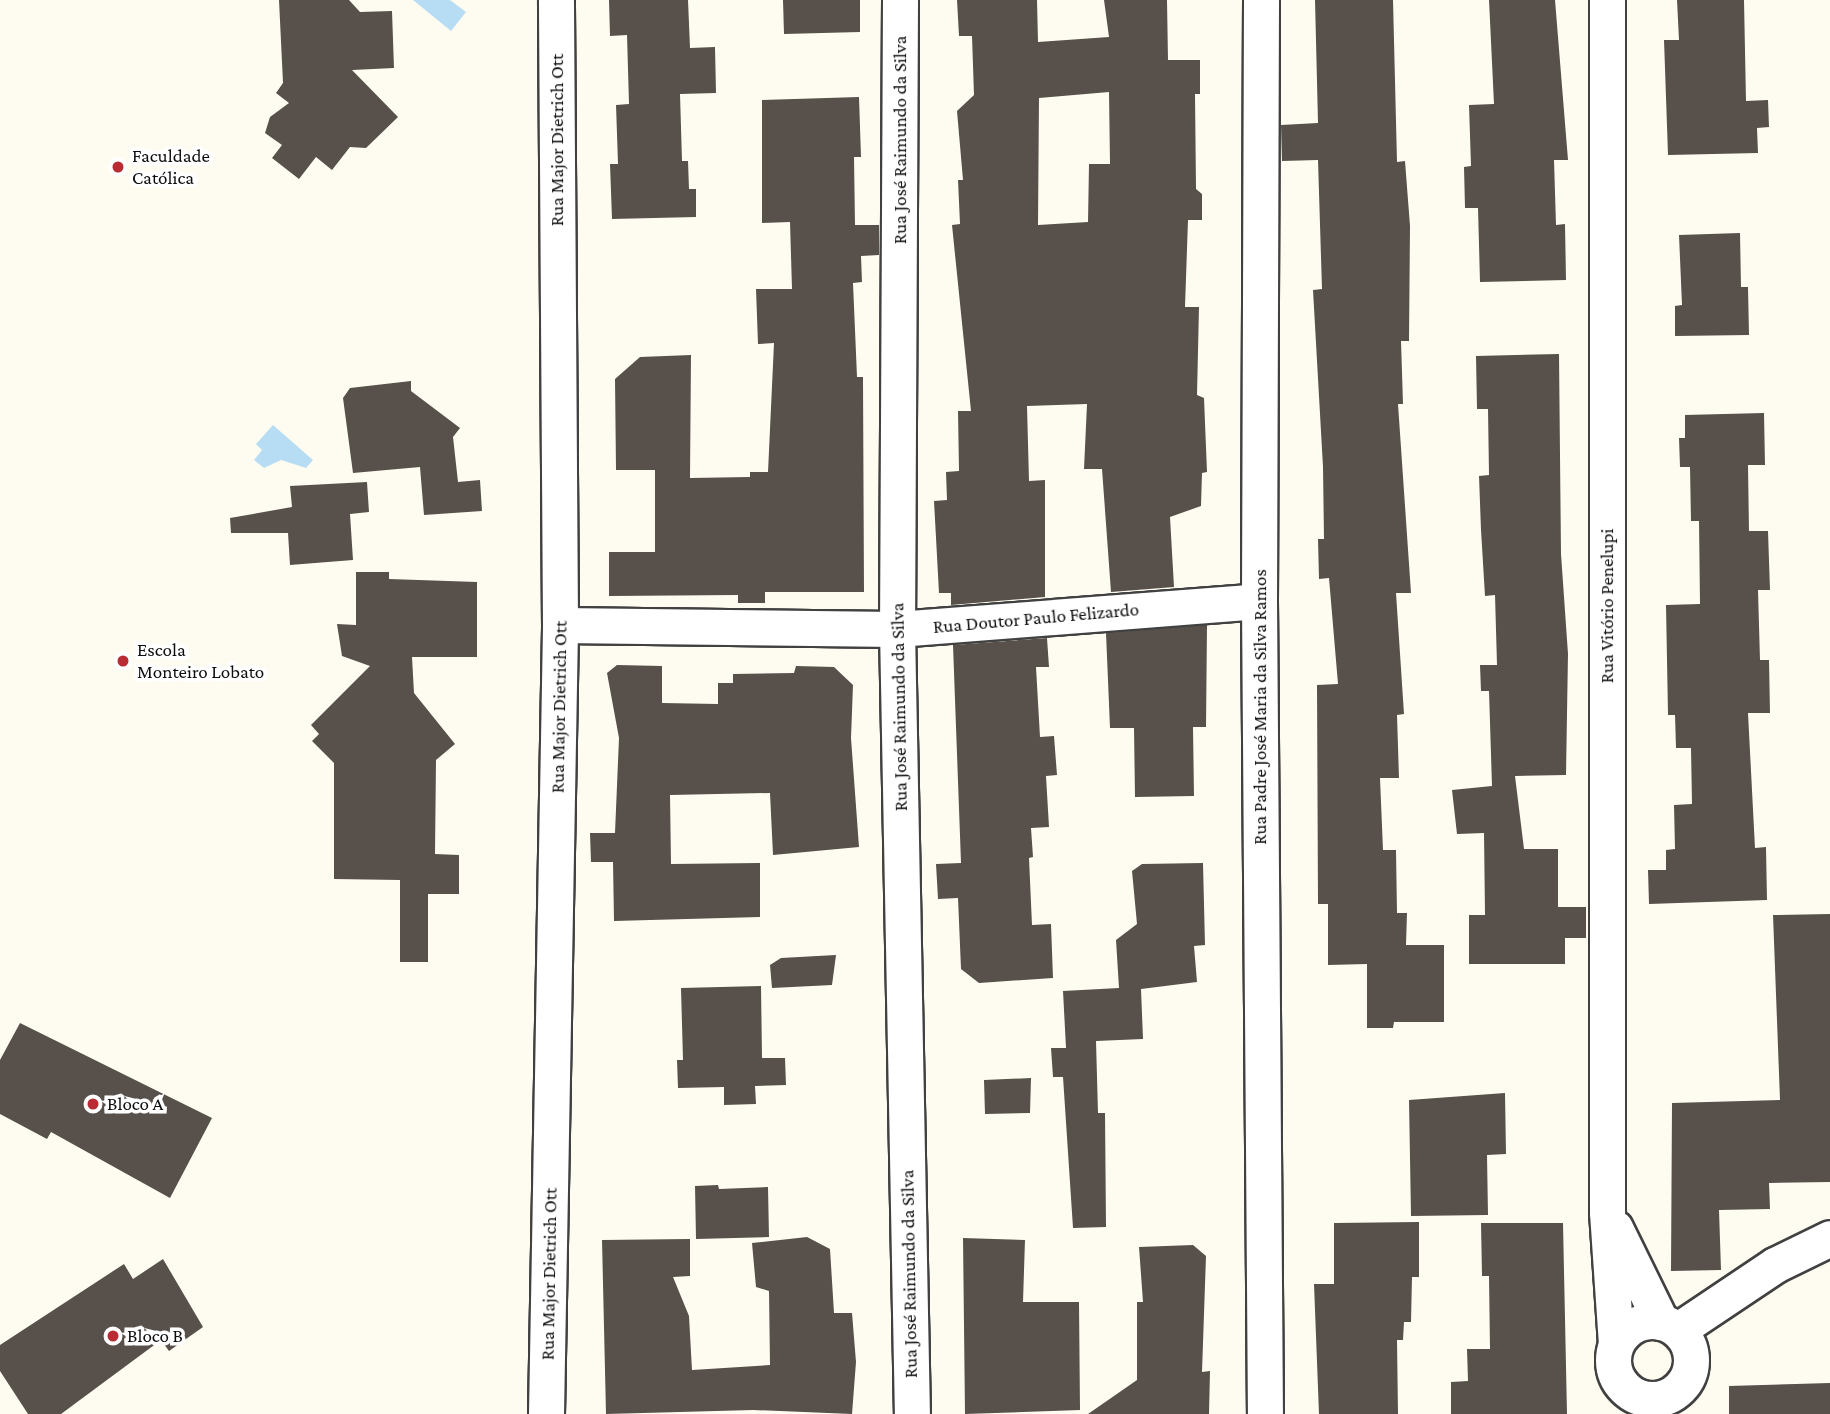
<!DOCTYPE html>
<html>
<head>
<meta charset="utf-8">
<style>
	body { margin:0 }
	#map { position:relative; width:1830px; height:1414px; overflow:hidden; background:#fefcf0; font-family:"Crimson Pro",serif }
	div>[style] { position:absolute }
	[style*='--x'] { left:calc(var(--x)*1px); top:calc(var(--y)*1px); width:calc(var(--w)*1px); rotate:calc(var(--a)*1deg) }
	.water>* { inset:0; background:#b7ddf4 }
	.building>* { inset:0; background:#57504b }
	.roads { filter:drop-shadow(2px 0 #414141) drop-shadow(-2px 0 #414141) drop-shadow(0 2px #414141) drop-shadow(0 -2px #414141) }
	.minor>* { height:35px; margin:-17.5px; padding:0 17.5px; transform-origin:17.5px; border-radius:17.5px; background:#fff }
	.minor>.ring { margin:-17.5px; padding:0; box-sizing:content-box; background:none; border:35px solid #fff; border-radius:50% }
	.dots>* { width:19px; height:19px; translate:-50% -50%; box-sizing:border-box; border:4px solid #fff; border-radius:50% }
	span { translate:-50% -50%; white-space:nowrap; text-align:center; line-height:1.15; -webkit-text-stroke:7px #fff; paint-order:stroke }
	.street-label { font-size:19px; color:#0e0e0e }
	.poi-label { font-size:19px; color:#0e0e0e }
	.left { translate:0 -50%; text-align:left }
</style>
</head>
<body>
<div id="map">
	<div class="water">
		<div style="clip-path:polygon(413px 0,450px 0,466px 12px,451px 31px)"></div>
		<div style="clip-path:polygon(273px 425px,313px 460px,306px 468px,281px 460px,264px 468px,254px 460px,262px 450px,256px 444px)"></div>
	</div>
	<div class="building">
		<div style="clip-path:polygon(279px 0,349px 0,360px 12px,392px 11px,394px 68px,352px 70px,398px 117px,366px 148px,350px 147px,332px 170px,316px 157px,299px 179px,272px 158px,282px 145px,265px 133px,270px 117px,289px 103px,276px 93px,283px 83px)"></div>
		<div style="clip-path:polygon(609px 0,688px 0,690px 48px,715px 47px,716px 93px,680px 94px,682px 161px,688px 161px,689px 189px,696px 189px,696px 217px,612px 219px,610px 164px,618px 164px,616px 105px,629px 104px,627px 35px,610px 36px)"></div>
		<div style="clip-path:polygon(783px 0,860px 0,860px 32px,784px 34px)"></div>
		<div style="clip-path:polygon(evenodd,957px 0,1037px 0,1038px 42px,1109px 37px,1104px 0,1167px 0,1168px 60px,1200px 60px,1200px 94px,1195px 94px,1196px 189px,1202px 194px,1202px 220px,1188px 220px,1185px 307px,1199px 307px,1197px 395px,1204px 398px,1207px 472px,1202px 473px,1201px 506px,1170px 517px,1174px 587px,1111px 592px,1102px 469px,1084px 469px,1087px 404px,1027px 406px,1029px 481px,1045px 480px,1045px 597px,951px 605px,951px 593px,939px 593px,934px 501px,947px 500px,946px 472px,959px 471px,958px 411px,971px 411px,952px 225px,960px 224px,958px 180px,963px 180px,957px 111px,974px 95px,972px 36px,959px 36px,957px 0,1109px 92px,1110px 164px,1089px 164px,1088px 222px,1038px 225px,1039px 98px,1109px 92px)"></div>
		<div style="clip-path:polygon(1315px 0,1393px 0,1397px 162px,1405px 161px,1410px 226px,1409px 341px,1401px 341px,1403px 404px,1398px 404px,1411px 593px,1396px 593px,1404px 714px,1397px 715px,1399px 778px,1380px 778px,1383px 850px,1396px 850px,1397px 913px,1407px 913px,1406px 945px,1444px 945px,1444px 1022px,1394px 1022px,1393px 1028px,1367px 1028px,1367px 964px,1328px 965px,1328px 904px,1318px 904px,1317px 685px,1338px 684px,1329px 578px,1319px 579px,1318px 539px,1324px 539px,1323px 467px,1313px 290px,1322px 289px,1318px 160px,1282px 161px,1281px 125px,1318px 123px)"></div>
		<div style="clip-path:polygon(1489px 0,1555px 0,1568px 160px,1554px 160px,1556px 225px,1565px 224px,1566px 280px,1480px 282px,1478px 208px,1465px 208px,1464px 167px,1471px 166px,1469px 105px,1494px 104px)"></div>
		<div style="clip-path:polygon(1677px 0,1744px 0,1746px 101px,1768px 100px,1769px 127px,1757px 128px,1758px 153px,1668px 155px,1664px 40px,1679px 40px)"></div>
		<div style="clip-path:polygon(859px 97px,861px 157px,854px 157px,855px 225px,879px 225px,879px 255px,861px 256px,862px 282px,853px 283px,857px 377px,863px 377px,864px 592px,765px 592px,765px 603px,738px 603px,738px 595px,609px 596px,609px 552px,655px 552px,655px 470px,616px 470px,615px 379px,640px 357px,691px 355px,690px 478px,750px 477px,750px 472px,768px 472px,774px 343px,758px 344px,756px 289px,792px 289px,790px 222px,762px 223px,762px 100px)"></div>
		<div style="clip-path:polygon(1740px 233px,1741px 287px,1748px 287px,1749px 335px,1675px 336px,1675px 306px,1682px 305px,1679px 235px)"></div>
		<div style="clip-path:polygon(1559px 354px,1561px 554px,1568px 654px,1566px 775px,1515px 776px,1524px 849px,1558px 849px,1558px 907px,1586px 907px,1586px 938px,1565px 938px,1565px 964px,1469px 964px,1469px 915px,1485px 915px,1484px 833px,1457px 834px,1452px 790px,1492px 786px,1489px 691px,1481px 691px,1480px 665px,1497px 665px,1495px 595px,1485px 596px,1481px 530px,1479px 476px,1489px 475px,1488px 409px,1477px 409px,1476px 356px)"></div>
		<div style="clip-path:polygon(411px 381px,411px 391px,460px 428px,453px 437px,458px 482px,480px 480px,482px 511px,424px 515px,420px 467px,353px 473px,343px 398px,350px 388px)"></div>
		<div style="clip-path:polygon(1764px 413px,1765px 465px,1748px 465px,1749px 531px,1768px 531px,1770px 590px,1758px 590px,1760px 660px,1769px 660px,1770px 713px,1748px 713px,1755px 848px,1766px 847px,1767px 900px,1649px 904px,1648px 870px,1666px 870px,1666px 850px,1675px 849px,1674px 805px,1692px 804px,1691px 748px,1676px 748px,1675px 715px,1668px 715px,1666px 605px,1700px 604px,1699px 521px,1691px 521px,1690px 467px,1680px 467px,1679px 438px,1685px 438px,1685px 415px)"></div>
		<div style="clip-path:polygon(367px 482px,369px 512px,350px 514px,353px 560px,290px 565px,288px 533px,231px 533px,230px 518px,292px 507px,290px 486px)"></div>
		<div style="clip-path:polygon(356px 572px,389px 572px,389px 579px,477px 582px,477px 657px,412px 657px,414px 693px,455px 744px,436px 760px,435px 854px,459px 855px,459px 894px,428px 894px,428px 962px,400px 962px,400px 880px,334px 879px,334px 763px,312px 741px,319px 734px,311px 725px,370px 666px,342px 656px,337px 624px,356px 625px)"></div>
		<div style="clip-path:polygon(1207px 625px,1206px 727px,1193px 727px,1194px 796px,1135px 797px,1134px 728px,1110px 728px,1106px 633px)"></div>
		<div style="clip-path:polygon(1047px 638px,1049px 667px,1036px 667px,1040px 737px,1054px 736px,1057px 775px,1046px 776px,1049px 827px,1031px 828px,1033px 857px,1029px 858px,1032px 925px,1051px 924px,1053px 978px,979px 983px,961px 969px,958px 898px,938px 899px,936px 864px,961px 863px,953px 645px)"></div>
		<div style="clip-path:polygon(617px 665px,662px 666px,662px 703px,718px 704px,718px 683px,733px 683px,733px 674px,794px 673px,796px 666px,834px 667px,853px 685px,851px 738px,859px 847px,773px 855px,770px 793px,670px 795px,671px 864px,760px 863px,760px 917px,614px 921px,613px 862px,591px 862px,590px 833px,615px 833px,619px 738px,607px 673px)"></div>
		<div style="clip-path:polygon(1203px 863px,1205px 945px,1194px 946px,1197px 982px,1141px 989px,1143px 1039px,1096px 1041px,1098px 1113px,1105px 1113px,1106px 1227px,1073px 1228px,1063px 1077px,1053px 1077px,1051px 1048px,1066px 1048px,1063px 991px,1119px 988px,1116px 940px,1137px 924px,1132px 871px,1142px 864px)"></div>
		<div style="clip-path:polygon(1830px 914px,1830px 1182px,1769px 1183px,1770px 1209px,1719px 1210px,1721px 1270px,1671px 1271px,1672px 1103px,1780px 1100px,1773px 915px)"></div>
		<div style="clip-path:polygon(836px 955px,832px 985px,772px 988px,770px 965px,781px 958px)"></div>
		<div style="clip-path:polygon(761px 986px,762px 1058px,785px 1058px,786px 1085px,755px 1086px,756px 1104px,724px 1105px,724px 1087px,678px 1088px,677px 1060px,683px 1060px,681px 988px)"></div>
		<div style="clip-path:polygon(20px 1023px,212px 1118px,170px 1198px,51px 1132px,47px 1139px,0 1114px,0 1060px)"></div>
		<div style="clip-path:polygon(1031px 1078px,1030px 1113px,985px 1114px,984px 1080px)"></div>
		<div style="clip-path:polygon(1505px 1093px,1506px 1154px,1487px 1155px,1488px 1215px,1411px 1216px,1409px 1100px)"></div>
		<div style="clip-path:polygon(718px 1185px,719px 1189px,768px 1187px,769px 1237px,696px 1239px,695px 1186px)"></div>
		<div style="clip-path:polygon(1419px 1222px,1419px 1277px,1412px 1277px,1411px 1322px,1404px 1322px,1403px 1340px,1397px 1340px,1398px 1414px,1319px 1414px,1314px 1284px,1334px 1284px,1334px 1223px)"></div>
		<div style="clip-path:polygon(1481px 1223px,1563px 1223px,1567px 1414px,1451px 1414px,1451px 1382px,1468px 1381px,1467px 1349px,1490px 1349px,1489px 1276px,1482px 1276px)"></div>
		<div style="clip-path:polygon(807px 1237px,830px 1249px,834px 1313px,852px 1313px,856px 1362px,852px 1414px,753px 1410px,606px 1414px,602px 1240px,690px 1239px,690px 1276px,673px 1277px,689px 1316px,692px 1370px,770px 1365px,769px 1291px,756px 1287px,752px 1243px)"></div>
		<div style="clip-path:polygon(963px 1238px,1025px 1240px,1023px 1302px,1079px 1302px,1080px 1410px,965px 1414px)"></div>
		<div style="clip-path:polygon(1193px 1245px,1206px 1256px,1202px 1372px,1210px 1371px,1209px 1414px,1088px 1414px,1137px 1380px,1137px 1302px,1143px 1302px,1139px 1247px)"></div>
		<div style="clip-path:polygon(163px 1259px,203px 1327px,169px 1351px,161px 1340px,61px 1414px,28px 1414px,0 1371px,0 1345px,124px 1264px,133px 1279px)"></div>
		<div style="clip-path:polygon(1830px 1383px,1830px 1414px,1729px 1414px,1729px 1386px)"></div>
	</div>
	<div class="roads">
		<div class="minor">
			<div style="--x:900;--y:0;--w:629;--a:90.27"></div>
			<div style="--x:897;--y:629;--w:785;--a:88.91"></div>
			<div style="--x:1261;--y:0;--w:601;--a:90.19"></div>
			<div style="--x:1259;--y:601;--w:813;--a:89.58"></div>
			<div style="--x:1607;--y:0;--w:1212;--a:90"></div>
			<div style="--x:1607;--y:1212;--w:131;--a:86.1"></div>
			<div style="--x:560;--y:625;--w:337;--a:0.7"></div>
			<div style="--x:897;--y:629;--w:363;--a:-4.4"></div>
			<div style="--x:1615;--y:1228;--w:105;--a:63.9"></div>
			<div class="ring" style="left:1613px;top:1321px;width:43px;height:43px"></div>
			<div style="--x:1678;--y:1330;--w:117;--a:-33.8"></div>
			<div style="--x:1775;--y:1265;--w:61;--a:-26.1"></div>
			<div style="--x:546;--y:1414;--w:789;--a:-88.98"></div>
			<div style="--x:560;--y:625;--w:625;--a:-90.37"></div>
		</div>
	</div>
	<div class="dots">
		<div style="left:118px;top:167px;background:#b92c33"></div>
		<div style="left:123px;top:661px;background:#b92c33"></div>
		<div style="left:93px;top:1104px;background:#b92c33"></div>
		<div style="left:113px;top:1336px;background:#b92c33"></div>
	</div>
	<div class="street-label">
		<span style="left:557px;top:140px;rotate:-90deg">Rua Major Dietrich Ott</span>
		<span style="left:900px;top:140px;rotate:-90deg">Rua José Raimundo da Silva</span>
		<span style="left:1607px;top:606px;rotate:-90deg">Rua Vitório Penelupi</span>
		<span style="left:1036px;top:618px;rotate:-5deg">Rua Doutor Paulo Felizardo</span>
		<span style="left:559px;top:707px;rotate:-89deg">Rua Major Dietrich Ott</span>
		<span style="left:899px;top:707px;rotate:-91deg">Rua José Raimundo da Silva</span>
		<span style="left:1260px;top:707px;rotate:-90deg">Rua Padre José Maria da Silva Ramos</span>
		<span style="left:549px;top:1274px;rotate:-89deg">Rua Major Dietrich Ott</span>
		<span style="left:909px;top:1274px;rotate:-91deg">Rua José Raimundo da Silva</span>
	</div>
	<div class="poi-label">
		<span class="left" style="left:132px;top:167px">Faculdade<br>Católica</span>
		<span class="left" style="left:137px;top:661px">Escola<br>Monteiro Lobato</span>
		<span class="left" style="left:107px;top:1104px">Bloco A</span>
		<span class="left" style="left:127px;top:1336px">Bloco B</span>
	</div>
</div>
</body>
</html>
